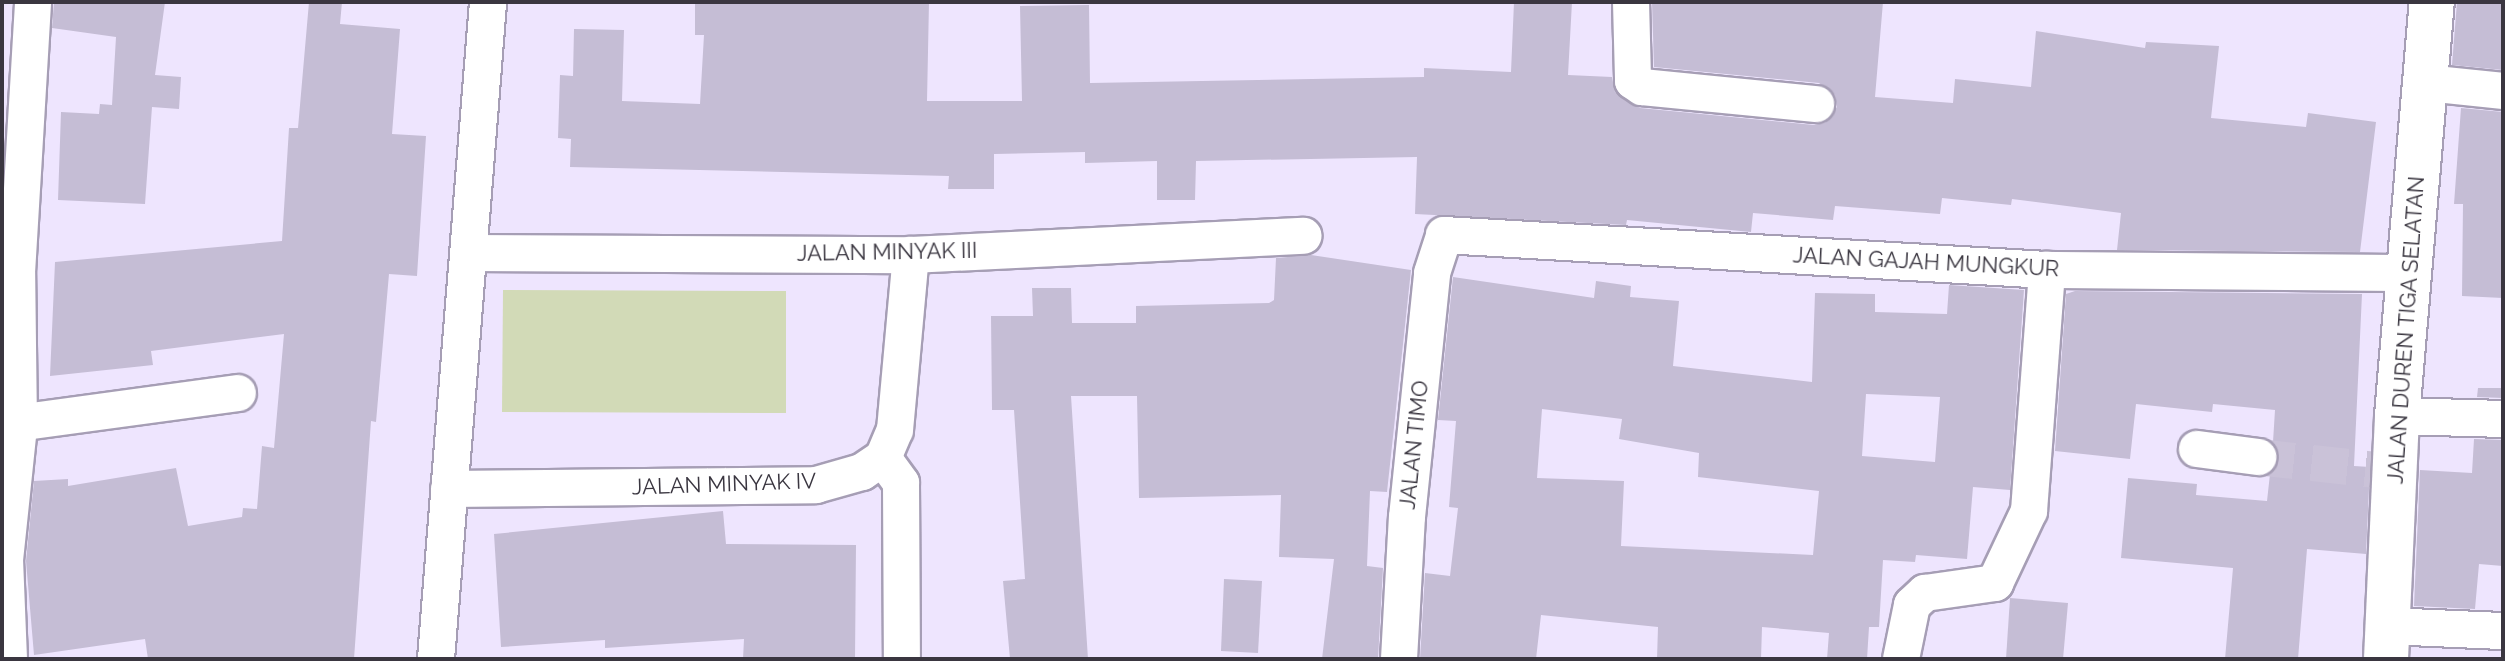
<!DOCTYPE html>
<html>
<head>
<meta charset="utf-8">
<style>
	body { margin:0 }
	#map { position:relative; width:2505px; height:661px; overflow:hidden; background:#eee5fe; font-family:Raleway,sans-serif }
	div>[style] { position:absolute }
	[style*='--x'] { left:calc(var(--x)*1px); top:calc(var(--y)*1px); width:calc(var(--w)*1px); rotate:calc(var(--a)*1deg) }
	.green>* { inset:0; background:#d2dab7 }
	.building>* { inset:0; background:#c5bdd5 }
	.minor-tunnel>* { height:36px; margin-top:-18px; transform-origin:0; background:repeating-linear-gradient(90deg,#cac2d8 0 36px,transparent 0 54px) }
	.roads { filter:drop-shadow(2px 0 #a69eb5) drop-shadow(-2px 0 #a69eb5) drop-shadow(0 2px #a69eb5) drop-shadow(0 -2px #a69eb5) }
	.minor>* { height:36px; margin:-18px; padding:0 18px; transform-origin:18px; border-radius:18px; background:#fff }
	.tertiary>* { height:44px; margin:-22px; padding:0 22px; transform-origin:22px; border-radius:22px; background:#fff }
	span { translate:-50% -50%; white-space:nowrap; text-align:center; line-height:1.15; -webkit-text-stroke:6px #fff; paint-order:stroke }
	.street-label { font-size:22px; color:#3a3640 }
	.frame { position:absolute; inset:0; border:4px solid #3a3640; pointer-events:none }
</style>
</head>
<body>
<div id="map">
	<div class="green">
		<div style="clip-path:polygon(503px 290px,786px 291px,786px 413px,502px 412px)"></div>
	</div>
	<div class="building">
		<div style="clip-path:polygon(54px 2px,165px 2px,155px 75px,181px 77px,179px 109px,152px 107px,145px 204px,58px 200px,61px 112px,99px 114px,100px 104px,112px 105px,116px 37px,52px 28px)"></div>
		<div style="clip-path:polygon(309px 2px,342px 2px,340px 24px,400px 29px,392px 134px,426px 136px,417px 276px,389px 274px,376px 422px,371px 421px,354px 659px,148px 659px,145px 639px,34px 655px,26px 561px,34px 481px,68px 479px,68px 486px,176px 468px,188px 526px,242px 517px,243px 508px,257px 509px,262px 446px,274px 448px,284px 334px,151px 351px,153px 365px,50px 376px,55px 262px,282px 241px,289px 128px,298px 128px)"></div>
		<div style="clip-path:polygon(695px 2px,929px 2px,927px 101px,1022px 101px,1020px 6px,1089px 5px,1090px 83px,1424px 77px,1424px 68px,1511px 72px,1514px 2px,1572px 2px,1568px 75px,1612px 77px,1615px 92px,1640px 108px,1814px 125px,1825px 123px,1837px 107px,1835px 95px,1819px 83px,1654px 67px,1652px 2px,1883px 2px,1875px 97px,1953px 103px,1955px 79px,2031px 87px,2036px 31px,2145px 48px,2146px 42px,2219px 46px,2211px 118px,2306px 127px,2308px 113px,2376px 122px,2360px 252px,2117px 250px,2121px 213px,2012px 199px,2011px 205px,1942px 198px,1940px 214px,1835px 206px,1833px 220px,1753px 213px,1751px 232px,1627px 220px,1626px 225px,1415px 214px,1417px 157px,1196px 161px,1195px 200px,1157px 200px,1157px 161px,1085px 163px,1085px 152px,994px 154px,994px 189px,948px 189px,949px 176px,570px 167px,571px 139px,558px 138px,560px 75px,573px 76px,574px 29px,624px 30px,622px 101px,700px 104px,704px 35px,695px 35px)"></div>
		<div style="clip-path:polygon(2457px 2px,2503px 2px,2503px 70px,2452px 65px)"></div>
		<div style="clip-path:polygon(2461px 108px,2503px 112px,2503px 298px,2462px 296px,2463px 204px,2454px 204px)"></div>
		<div style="clip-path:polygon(1311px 255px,1411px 270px,1387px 492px,1370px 491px,1367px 566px,1383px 568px,1378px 659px,1322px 659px,1334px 559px,1279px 557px,1281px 495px,1139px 498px,1137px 396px,1071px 396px,1088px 659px,1010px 659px,1003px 581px,1025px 579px,1014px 410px,992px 410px,991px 316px,1033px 316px,1032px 288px,1071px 288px,1072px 323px,1136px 323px,1136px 306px,1269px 303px,1274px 300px,1276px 258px)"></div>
		<div style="clip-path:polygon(evenodd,1453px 277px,1594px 298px,1596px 281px,1631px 286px,1630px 297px,1679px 301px,1673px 366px,1812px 382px,1815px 293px,1875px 294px,1875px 312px,1947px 314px,1949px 285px,2024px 290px,2010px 490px,1973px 487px,1967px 559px,1916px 555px,1915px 562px,1883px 560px,1879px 627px,1869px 627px,1867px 659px,1827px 659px,1829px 633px,1762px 627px,1761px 659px,1657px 659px,1658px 627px,1541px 615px,1536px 659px,1420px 659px,1425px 573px,1450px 576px,1458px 508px,1449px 507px,1456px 421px,1438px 420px,1453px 277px,1866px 394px,1940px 397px,1935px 462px,1862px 456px,1866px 394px,1453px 277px,1542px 409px,1622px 419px,1619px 439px,1699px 453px,1698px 477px,1819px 491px,1813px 555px,1621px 546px,1624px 481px,1537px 478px,1542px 409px)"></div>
		<div style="clip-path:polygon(2075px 291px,2362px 294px,2354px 466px,2370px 467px,2366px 554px,2307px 549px,2298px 659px,2225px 659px,2233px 568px,2121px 558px,2128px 478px,2197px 484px,2196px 495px,2267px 501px,2270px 474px,2279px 459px,2273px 442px,2275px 410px,2213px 404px,2212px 412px,2136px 404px,2130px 459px,2055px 451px,2066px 294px)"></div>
		<div style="clip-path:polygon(2478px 388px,2503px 388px,2503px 398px,2477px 397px)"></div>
		<div style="clip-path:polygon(2474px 439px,2503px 440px,2503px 566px,2479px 564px,2475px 609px,2414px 606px,2420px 470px,2472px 473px)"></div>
		<div style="clip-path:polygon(723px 511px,726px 544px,856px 545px,855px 659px,743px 659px,744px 639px,605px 648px,605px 640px,501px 647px,494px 534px)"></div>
		<div style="clip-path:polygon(1224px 579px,1262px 581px,1258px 653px,1221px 651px)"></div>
		<div style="clip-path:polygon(2010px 598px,2068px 603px,2063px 659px,2006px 659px)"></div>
	</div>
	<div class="minor-tunnel">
		<div style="--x:2258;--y:457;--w:118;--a:6.3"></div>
	</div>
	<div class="roads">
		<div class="minor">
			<div style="--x:1631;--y:2;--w:79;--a:88.5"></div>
			<div style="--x:1633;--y:81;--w:11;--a:34"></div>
			<div style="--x:1642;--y:87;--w:175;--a:5.6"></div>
			<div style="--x:2426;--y:83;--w:77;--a:5.9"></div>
			<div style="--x:469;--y:253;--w:442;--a:0.3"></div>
			<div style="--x:911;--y:255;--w:393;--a:-2.8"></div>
			<div style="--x:2397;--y:416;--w:106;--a:1.6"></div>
			<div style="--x:2;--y:425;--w:238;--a:-7.7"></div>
			<div style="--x:2197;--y:449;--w:62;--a:7.5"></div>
			<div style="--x:883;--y:458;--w:31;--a:54"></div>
			<div style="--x:901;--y:483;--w:176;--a:89.7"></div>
			<div style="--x:449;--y:489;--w:367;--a:-0.6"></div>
			<div style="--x:816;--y:485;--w:48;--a:-15.8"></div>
			<div style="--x:862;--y:472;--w:25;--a:-34"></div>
			<div style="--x:883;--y:458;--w:30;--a:-67"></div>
			<div style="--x:895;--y:430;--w:176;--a:-84.8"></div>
			<div style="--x:2387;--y:626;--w:116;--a:2.5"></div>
			<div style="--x:9;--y:659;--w:99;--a:-92.3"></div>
			<div style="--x:5;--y:560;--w:135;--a:-84"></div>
			<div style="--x:19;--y:426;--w:153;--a:-90.7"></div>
			<div style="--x:17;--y:273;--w:271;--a:-86.6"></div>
			<div style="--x:436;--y:659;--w:659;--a:-85.47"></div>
			<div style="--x:1399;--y:659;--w:142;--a:-86.8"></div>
			<div style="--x:1407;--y:517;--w:245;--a:-84.1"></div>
			<div style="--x:1432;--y:273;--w:40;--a:-72"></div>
			<div style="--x:1444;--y:235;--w:604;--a:3.32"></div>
			<div style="--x:2047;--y:270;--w:362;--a:0.5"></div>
			<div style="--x:1901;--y:659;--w:55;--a:-78.5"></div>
			<div style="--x:1912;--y:605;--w:18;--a:-43"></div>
			<div style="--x:1925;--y:593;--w:71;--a:-8.1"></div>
			<div style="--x:1995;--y:583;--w:80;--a:-64.7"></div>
			<div style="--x:2029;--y:511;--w:242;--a:-85.7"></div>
		</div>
		<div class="tertiary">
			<div style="--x:2386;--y:659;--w:243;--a:-87.4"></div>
			<div style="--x:2397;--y:416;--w:415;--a:-85.2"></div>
		</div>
	</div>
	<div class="street-label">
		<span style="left:887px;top:252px;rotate:-1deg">JALAN MINYAK III</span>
		<span style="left:1926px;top:262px;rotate:3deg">JALAN GAJAH MUNGKUR</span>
		<span style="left:2406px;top:330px;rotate:-86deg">JALAN DUREN TIGA SELATAN</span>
		<span style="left:1414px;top:445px;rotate:-84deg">JALAN TIMO</span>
		<span style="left:724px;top:484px;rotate:-2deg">JALAN MINYAK IV</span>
	</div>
	<div class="frame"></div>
</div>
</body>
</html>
